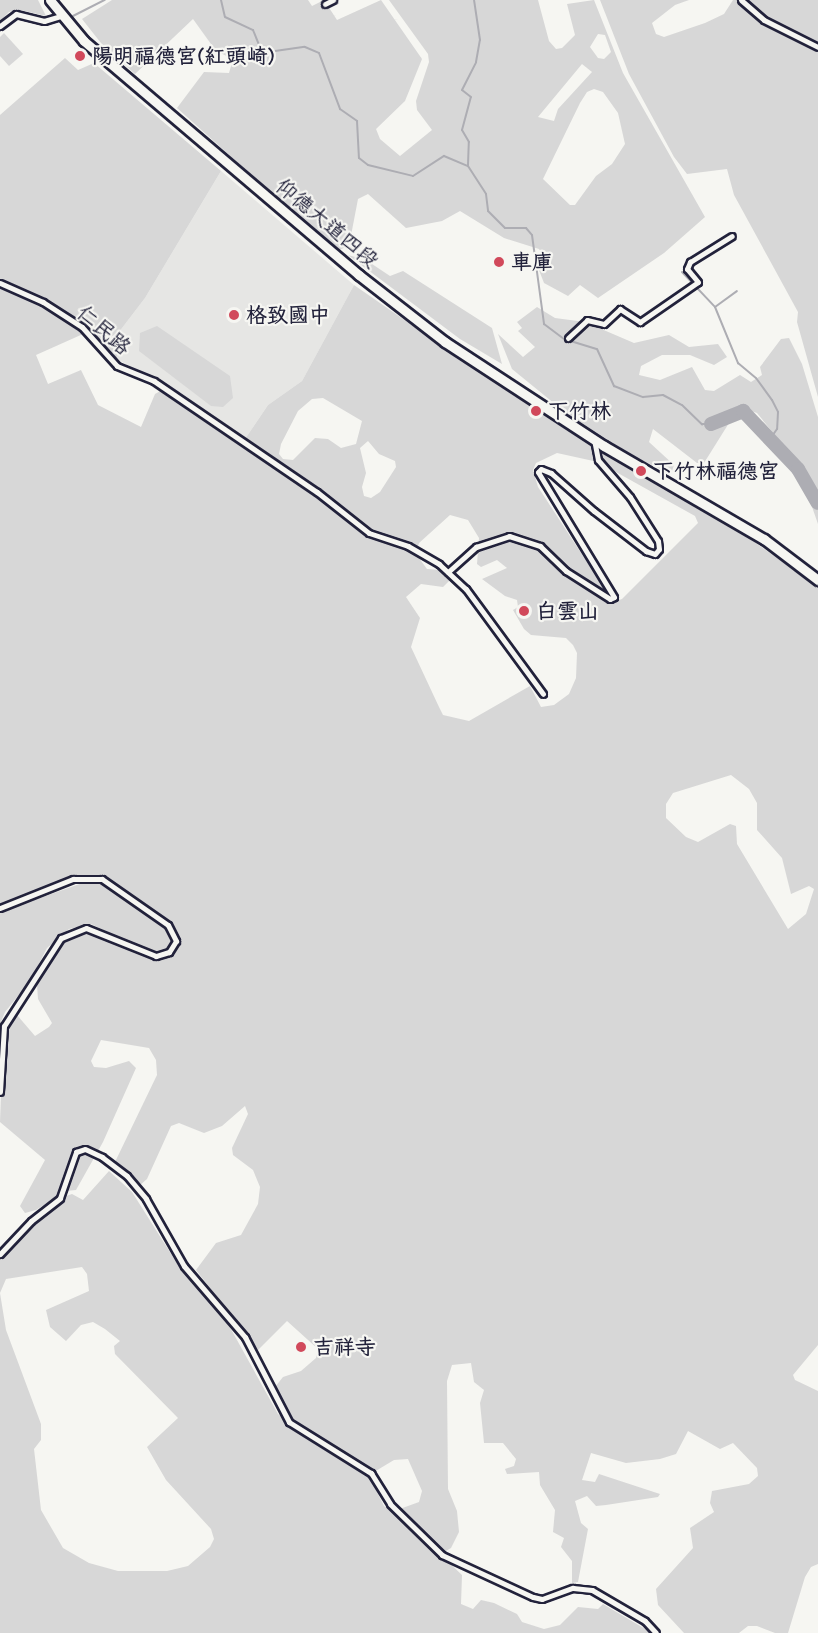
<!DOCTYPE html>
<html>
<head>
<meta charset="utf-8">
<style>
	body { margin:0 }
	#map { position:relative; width:818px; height:1633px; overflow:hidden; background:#f6f6f2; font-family:"Comic Neue","LXGW WenKai TC",sans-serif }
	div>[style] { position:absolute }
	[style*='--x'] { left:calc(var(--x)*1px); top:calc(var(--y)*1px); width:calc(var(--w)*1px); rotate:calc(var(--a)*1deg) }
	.built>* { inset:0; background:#e6e6e4 }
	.green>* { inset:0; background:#d7d7d7 }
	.stream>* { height:2px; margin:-1px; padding:0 1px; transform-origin:1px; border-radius:1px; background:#adadb3 }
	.river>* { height:14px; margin:-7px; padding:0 7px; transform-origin:7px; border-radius:7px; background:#adadb3 }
	.roads { filter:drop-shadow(2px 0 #22223b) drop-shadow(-2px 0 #22223b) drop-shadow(0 2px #22223b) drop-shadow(0 -2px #22223b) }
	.minor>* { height:5px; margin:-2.5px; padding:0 2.5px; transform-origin:2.5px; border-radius:2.5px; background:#f6f6f2 }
	.primary>* { height:9px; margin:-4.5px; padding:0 4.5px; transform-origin:4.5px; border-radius:4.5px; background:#f6f6f2 }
	.dots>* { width:16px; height:16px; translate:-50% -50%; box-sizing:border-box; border:3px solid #f6f6f2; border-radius:50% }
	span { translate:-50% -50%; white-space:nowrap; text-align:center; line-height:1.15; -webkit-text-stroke:4.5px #f6f6f2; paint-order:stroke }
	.poi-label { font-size:21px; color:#22223b; font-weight:700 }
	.left { translate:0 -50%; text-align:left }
	.street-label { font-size:21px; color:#22223b }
</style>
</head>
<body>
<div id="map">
	<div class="built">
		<div style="clip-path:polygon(221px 171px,354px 285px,302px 381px,268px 405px,245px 439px,186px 399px,117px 359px,119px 332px,145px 298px)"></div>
	</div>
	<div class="green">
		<div style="clip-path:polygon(0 0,38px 0,46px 16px,20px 10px,9px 12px,0 21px)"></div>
		<div style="clip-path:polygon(evenodd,112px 0,308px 0,312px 6px,324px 0,337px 20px,381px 0,422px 59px,405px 101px,376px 129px,380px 139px,400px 156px,432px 130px,417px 110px,416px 101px,429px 62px,428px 54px,389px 0,538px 0,549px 41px,556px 49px,562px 48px,575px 35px,567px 4px,594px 0,623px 73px,705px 217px,664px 253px,598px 298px,580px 285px,568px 296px,544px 283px,537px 265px,544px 257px,539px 249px,504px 238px,460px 211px,442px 221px,406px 228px,368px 194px,358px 199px,349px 246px,336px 251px,177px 108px,204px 72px,229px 73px,233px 59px,216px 51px,193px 19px,135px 74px,101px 43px,82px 19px,112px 0,598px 34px,605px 35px,611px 52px,604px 59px,598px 58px,590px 47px,598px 34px,112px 0,582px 64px,592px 72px,558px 109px,554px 121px,538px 117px,582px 64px,112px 0,594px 89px,603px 92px,618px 113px,625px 144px,612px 164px,596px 176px,575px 205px,570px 205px,543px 179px,580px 103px,587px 92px,594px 89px)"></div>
		<div style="clip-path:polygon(600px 0,689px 0,675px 5px,652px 23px,656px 34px,664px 37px,705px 23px,724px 14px,733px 0,818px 0,818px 397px,797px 322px,798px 312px,734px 195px,727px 169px,687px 174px,674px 157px,629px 74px)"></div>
		<div style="clip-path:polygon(4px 33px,23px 54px,9px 66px,0 56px,0 37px)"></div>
		<div style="clip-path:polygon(evenodd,65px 58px,78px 70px,94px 63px,221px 171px,145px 298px,119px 332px,117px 359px,112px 367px,83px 334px,36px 355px,48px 384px,81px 370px,98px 405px,141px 427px,155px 394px,162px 390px,186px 399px,245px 439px,268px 405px,302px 381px,354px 285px,504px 389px,726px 522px,818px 587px,818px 1345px,793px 1375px,795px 1380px,818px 1391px,818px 1564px,811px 1567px,805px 1577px,788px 1633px,775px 1633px,757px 1626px,748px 1626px,739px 1633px,684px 1633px,658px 1605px,656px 1589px,693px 1548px,690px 1528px,714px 1512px,710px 1503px,712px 1491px,749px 1484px,758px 1476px,757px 1468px,733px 1443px,720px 1449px,688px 1431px,676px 1454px,660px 1459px,626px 1463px,591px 1453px,582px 1480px,595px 1482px,599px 1474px,660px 1494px,658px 1497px,606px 1505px,596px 1506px,587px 1496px,575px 1501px,581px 1523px,588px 1529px,578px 1582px,572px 1583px,572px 1561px,561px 1547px,564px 1538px,553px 1532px,555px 1510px,540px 1485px,539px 1472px,507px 1474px,505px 1469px,514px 1466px,516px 1459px,503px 1443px,484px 1443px,480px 1403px,484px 1390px,474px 1382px,471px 1363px,452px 1365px,447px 1381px,448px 1489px,457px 1511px,459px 1532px,451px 1548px,444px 1552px,397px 1510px,419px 1502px,422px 1491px,408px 1459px,394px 1460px,374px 1472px,330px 1447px,293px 1419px,275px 1387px,283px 1377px,301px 1371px,316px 1358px,318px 1349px,287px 1321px,258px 1350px,196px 1270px,216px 1243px,241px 1235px,258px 1204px,260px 1187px,253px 1170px,233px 1155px,232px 1148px,248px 1114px,245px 1106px,222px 1126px,204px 1133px,179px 1123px,171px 1126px,147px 1179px,139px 1186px,115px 1162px,157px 1075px,156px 1060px,149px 1048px,101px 1040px,91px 1061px,94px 1067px,106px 1068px,129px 1061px,136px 1068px,103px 1142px,76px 1190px,66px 1191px,36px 1210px,25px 1213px,20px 1206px,45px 1160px,0 1122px,3px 1039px,13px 1017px,17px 1015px,35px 1036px,49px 1027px,52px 1023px,38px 999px,37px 985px,55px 949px,73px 936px,93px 933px,158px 959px,173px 950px,178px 939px,164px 919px,134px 901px,105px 876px,77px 877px,0 906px,0 115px,65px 58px,323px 398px,362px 421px,356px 444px,341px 448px,328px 439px,315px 438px,293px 460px,283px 459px,279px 454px,281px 444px,298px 411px,312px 399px,323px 398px,65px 58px,368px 441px,379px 454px,395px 461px,396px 467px,380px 492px,371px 498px,364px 496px,362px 487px,366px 473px,360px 448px,368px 441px,65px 58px,557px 453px,598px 462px,695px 516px,698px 523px,622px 599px,613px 602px,538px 487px,533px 470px,536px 463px,557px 453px,65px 58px,450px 515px,468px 520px,479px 538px,477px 564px,481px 567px,497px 560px,507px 568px,482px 579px,505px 596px,517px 600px,518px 607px,513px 610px,524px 629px,531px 635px,566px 638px,573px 645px,577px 653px,576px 678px,569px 694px,554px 705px,541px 707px,530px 686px,469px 721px,443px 715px,439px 707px,411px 647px,420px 618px,406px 597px,421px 584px,443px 587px,452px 578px,441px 570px,427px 569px,416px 554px,419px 543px,450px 515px,65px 58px,731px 775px,749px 789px,757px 803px,757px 830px,782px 858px,791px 894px,809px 886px,814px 889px,806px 914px,788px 929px,737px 844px,736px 826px,730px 824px,698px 842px,686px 837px,666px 818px,666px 804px,673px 793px,731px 775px)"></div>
		<div style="clip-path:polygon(348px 255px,366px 260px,390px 276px,403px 271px,492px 328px,502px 364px,460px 339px)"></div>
		<div style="clip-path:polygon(537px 307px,555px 318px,585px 322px,634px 343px,669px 335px,689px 347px,718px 344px,727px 357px,714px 365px,690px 355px,662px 355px,641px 366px,639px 375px,660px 380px,692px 367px,705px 390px,714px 391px,740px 375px,751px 382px,762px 375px,760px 367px,781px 339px,789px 338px,802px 364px,818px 417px,818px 524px,796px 461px,757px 413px,739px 407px,704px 463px,697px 463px,653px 429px,649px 442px,674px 465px,671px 474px,635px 457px,566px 413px,512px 369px,498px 334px,523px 357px,535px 347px,518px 331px,522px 328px,517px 322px)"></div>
		<div style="clip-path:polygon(157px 326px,230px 376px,233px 398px,223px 407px,211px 406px,139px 351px,140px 333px)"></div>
		<div style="clip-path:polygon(91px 880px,102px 882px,171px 932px,173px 943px,161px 953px,150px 952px,91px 924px,69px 929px,47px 948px,30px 981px,5px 1012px,0 1024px,0 912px)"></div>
		<div style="clip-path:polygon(evenodd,109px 1171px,132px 1192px,180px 1268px,227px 1322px,278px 1414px,321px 1448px,369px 1476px,384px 1506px,414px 1529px,462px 1575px,461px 1604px,473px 1609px,481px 1600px,494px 1603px,517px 1614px,522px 1622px,544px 1629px,560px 1625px,578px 1607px,598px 1609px,603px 1604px,652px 1633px,0 1633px,0 1260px,63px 1197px,72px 1194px,83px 1200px,109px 1171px,82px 1267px,87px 1274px,89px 1291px,46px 1310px,50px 1327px,66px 1341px,81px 1325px,93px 1322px,105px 1329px,120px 1341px,114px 1346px,115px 1354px,178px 1418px,147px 1447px,166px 1480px,211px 1529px,214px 1539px,210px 1547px,188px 1566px,167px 1571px,118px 1571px,89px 1563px,63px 1548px,41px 1510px,34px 1449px,41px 1440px,41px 1424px,6px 1330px,0 1293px,6px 1279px,82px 1267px)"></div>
	</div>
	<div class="stream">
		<div style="--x:221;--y:0;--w:17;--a:77"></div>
		<div style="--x:225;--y:17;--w:31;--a:25"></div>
		<div style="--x:253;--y:30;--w:18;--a:68"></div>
		<div style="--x:260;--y:47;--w:9;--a:32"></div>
		<div style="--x:268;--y:52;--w:37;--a:-8"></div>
		<div style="--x:305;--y:47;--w:15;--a:23"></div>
		<div style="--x:319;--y:53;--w:60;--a:69.4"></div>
		<div style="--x:340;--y:109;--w:21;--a:35"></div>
		<div style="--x:357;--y:121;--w:37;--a:87"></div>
		<div style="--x:359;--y:158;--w:11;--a:38"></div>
		<div style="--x:368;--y:165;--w:46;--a:13.7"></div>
		<div style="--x:413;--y:176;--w:37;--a:-33"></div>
		<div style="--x:444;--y:156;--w:26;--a:23"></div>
		<div style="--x:468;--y:166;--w:33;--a:57"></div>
		<div style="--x:486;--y:194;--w:17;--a:83"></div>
		<div style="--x:488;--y:211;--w:24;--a:45"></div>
		<div style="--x:505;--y:228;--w:21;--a:0"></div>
		<div style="--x:526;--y:228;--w:9;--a:49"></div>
		<div style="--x:532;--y:235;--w:90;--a:82.3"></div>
		<div style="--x:544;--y:324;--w:25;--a:37"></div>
		<div style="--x:564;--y:339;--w:34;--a:17"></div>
		<div style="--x:597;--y:349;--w:41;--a:65.3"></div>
		<div style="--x:614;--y:386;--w:31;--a:21"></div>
		<div style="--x:643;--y:397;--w:20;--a:-6"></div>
		<div style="--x:663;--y:395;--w:21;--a:28"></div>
		<div style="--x:682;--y:405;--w:28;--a:44"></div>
		<div style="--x:702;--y:424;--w:9;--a:0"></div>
		<div style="--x:71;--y:17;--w:38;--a:-27"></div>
		<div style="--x:468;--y:165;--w:23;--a:-88"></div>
		<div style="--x:469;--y:142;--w:14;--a:-120"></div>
		<div style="--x:462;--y:130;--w:34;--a:-75"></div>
		<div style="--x:471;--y:97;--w:11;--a:-142"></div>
		<div style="--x:462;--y:90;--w:31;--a:-63"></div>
		<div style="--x:476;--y:62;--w:22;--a:-80"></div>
		<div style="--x:480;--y:40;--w:40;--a:-98.5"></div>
		<div style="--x:682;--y:272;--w:48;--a:46.7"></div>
		<div style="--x:715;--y:307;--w:61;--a:67.7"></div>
		<div style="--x:738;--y:363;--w:23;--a:40"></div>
		<div style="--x:756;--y:378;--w:27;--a:54"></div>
		<div style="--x:772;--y:400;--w:13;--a:63"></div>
		<div style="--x:778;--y:412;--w:17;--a:93"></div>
		<div style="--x:777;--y:429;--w:12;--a:125"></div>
		<div style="--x:715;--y:307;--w:27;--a:-36"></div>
	</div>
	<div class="river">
		<div style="--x:711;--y:424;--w:35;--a:-22"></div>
		<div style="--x:743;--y:411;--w:80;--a:46.5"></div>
		<div style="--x:798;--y:469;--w:39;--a:60"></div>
	</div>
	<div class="roads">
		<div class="minor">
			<div style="--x:741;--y:0;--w:30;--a:41"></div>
			<div style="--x:764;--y:20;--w:60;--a:26.6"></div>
			<div style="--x:325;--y:4;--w:9;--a:-27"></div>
			<div style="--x:0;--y:26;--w:20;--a:-37"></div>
			<div style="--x:16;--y:14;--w:29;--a:14"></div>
			<div style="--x:44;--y:21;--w:17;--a:-17"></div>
			<div style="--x:0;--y:283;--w:47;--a:23.8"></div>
			<div style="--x:43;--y:302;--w:46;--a:32.7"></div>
			<div style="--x:82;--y:327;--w:52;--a:48.1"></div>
			<div style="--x:117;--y:366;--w:40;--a:22"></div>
			<div style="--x:154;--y:381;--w:197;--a:34.3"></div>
			<div style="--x:317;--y:492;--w:66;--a:38.3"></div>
			<div style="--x:369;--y:533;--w:41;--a:18.4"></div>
			<div style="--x:408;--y:546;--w:36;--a:30"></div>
			<div style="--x:439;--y:564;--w:37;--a:43"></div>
			<div style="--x:466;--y:589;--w:130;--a:53.7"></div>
			<div style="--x:568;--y:338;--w:26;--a:-43"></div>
			<div style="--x:587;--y:320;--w:17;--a:13"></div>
			<div style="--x:604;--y:324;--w:22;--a:-43"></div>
			<div style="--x:620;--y:309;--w:24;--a:33"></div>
			<div style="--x:640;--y:322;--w:70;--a:-34.6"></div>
			<div style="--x:698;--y:282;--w:17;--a:-130"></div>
			<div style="--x:687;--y:269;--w:8;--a:-67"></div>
			<div style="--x:690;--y:262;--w:49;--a:-31.8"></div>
			<div style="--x:448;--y:572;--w:38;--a:-42"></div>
			<div style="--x:476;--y:547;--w:35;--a:-18"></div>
			<div style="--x:509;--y:536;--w:33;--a:18"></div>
			<div style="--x:540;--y:546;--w:36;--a:44"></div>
			<div style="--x:566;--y:571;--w:52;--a:32.5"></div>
			<div style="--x:610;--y:599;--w:4;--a:-27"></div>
			<div style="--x:614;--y:597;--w:146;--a:-121.3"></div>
			<div style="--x:538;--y:472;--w:4;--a:-45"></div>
			<div style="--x:541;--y:469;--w:11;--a:22"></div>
			<div style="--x:551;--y:473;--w:57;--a:41.5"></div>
			<div style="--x:594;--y:511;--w:66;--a:37.6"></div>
			<div style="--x:646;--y:551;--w:9;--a:18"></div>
			<div style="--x:655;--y:554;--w:6;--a:-51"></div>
			<div style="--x:659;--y:549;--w:8;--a:-97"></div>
			<div style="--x:658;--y:541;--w:52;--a:-122.5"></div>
			<div style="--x:630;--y:497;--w:49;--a:-130.9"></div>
			<div style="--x:598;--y:460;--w:21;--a:-101"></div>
			<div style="--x:0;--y:908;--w:79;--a:-21.7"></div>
			<div style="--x:73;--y:879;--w:29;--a:0"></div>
			<div style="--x:102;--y:879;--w:80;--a:34.9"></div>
			<div style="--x:168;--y:925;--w:18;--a:63"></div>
			<div style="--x:176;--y:941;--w:13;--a:122"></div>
			<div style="--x:169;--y:952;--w:14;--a:163"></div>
			<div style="--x:156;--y:956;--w:75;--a:-158.2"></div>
			<div style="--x:86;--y:928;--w:27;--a:158"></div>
			<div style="--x:61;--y:938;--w:105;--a:122.9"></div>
			<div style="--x:4;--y:1026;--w:66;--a:93.5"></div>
			<div style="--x:0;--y:1254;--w:45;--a:-46.8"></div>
			<div style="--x:31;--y:1221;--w:37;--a:-38"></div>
			<div style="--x:60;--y:1198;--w:49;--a:-70.8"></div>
			<div style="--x:76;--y:1152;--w:9;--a:-18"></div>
			<div style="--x:85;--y:1149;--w:19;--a:25"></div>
			<div style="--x:102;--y:1157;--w:31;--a:37"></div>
			<div style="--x:127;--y:1176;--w:30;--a:50"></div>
			<div style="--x:146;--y:1199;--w:77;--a:60.4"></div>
			<div style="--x:184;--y:1266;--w:94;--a:49.3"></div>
			<div style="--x:245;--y:1337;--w:96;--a:62.6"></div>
			<div style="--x:289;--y:1422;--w:97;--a:31.9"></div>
			<div style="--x:371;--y:1473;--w:36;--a:58"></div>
			<div style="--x:390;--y:1504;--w:73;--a:44.4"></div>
			<div style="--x:442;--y:1555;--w:100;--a:24.8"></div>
			<div style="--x:533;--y:1597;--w:9;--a:13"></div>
			<div style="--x:542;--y:1599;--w:33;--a:-20"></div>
			<div style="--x:573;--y:1588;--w:19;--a:6"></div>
			<div style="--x:592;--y:1590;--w:61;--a:30.3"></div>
			<div style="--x:645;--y:1621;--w:16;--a:47"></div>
		</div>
		<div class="primary">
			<div style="--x:50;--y:0;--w:53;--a:50.3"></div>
			<div style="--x:84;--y:41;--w:361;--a:40.4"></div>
			<div style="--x:359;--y:275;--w:109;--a:37.9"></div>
			<div style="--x:445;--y:342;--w:190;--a:33.2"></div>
			<div style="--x:604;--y:446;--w:185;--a:30.2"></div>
			<div style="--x:764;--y:539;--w:68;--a:37.2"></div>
		</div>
	</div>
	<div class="dots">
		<div style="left:80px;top:56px;background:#d1495b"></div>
		<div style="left:499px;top:262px;background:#d1495b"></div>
		<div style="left:234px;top:315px;background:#d1495b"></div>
		<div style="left:536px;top:411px;background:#d1495b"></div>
		<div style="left:641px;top:471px;background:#d1495b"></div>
		<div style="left:524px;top:611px;background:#d1495b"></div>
		<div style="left:301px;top:1347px;background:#d1495b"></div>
	</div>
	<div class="poi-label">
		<span class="left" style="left:92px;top:56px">陽明福德宮(紅頭崎)</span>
		<span class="left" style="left:511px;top:262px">車庫</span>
		<span class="left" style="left:246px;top:315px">格致國中</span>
		<span class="left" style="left:548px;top:411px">下竹林</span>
		<span class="left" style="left:653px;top:471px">下竹林福德宮</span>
		<span class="left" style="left:536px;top:611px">白雲山</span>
		<span class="left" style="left:313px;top:1347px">吉祥寺</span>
	</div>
	<div class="street-label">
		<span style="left:327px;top:223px;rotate:40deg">仰德大道四段</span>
		<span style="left:104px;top:330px;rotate:41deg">仁民路</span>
	</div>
</div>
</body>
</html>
